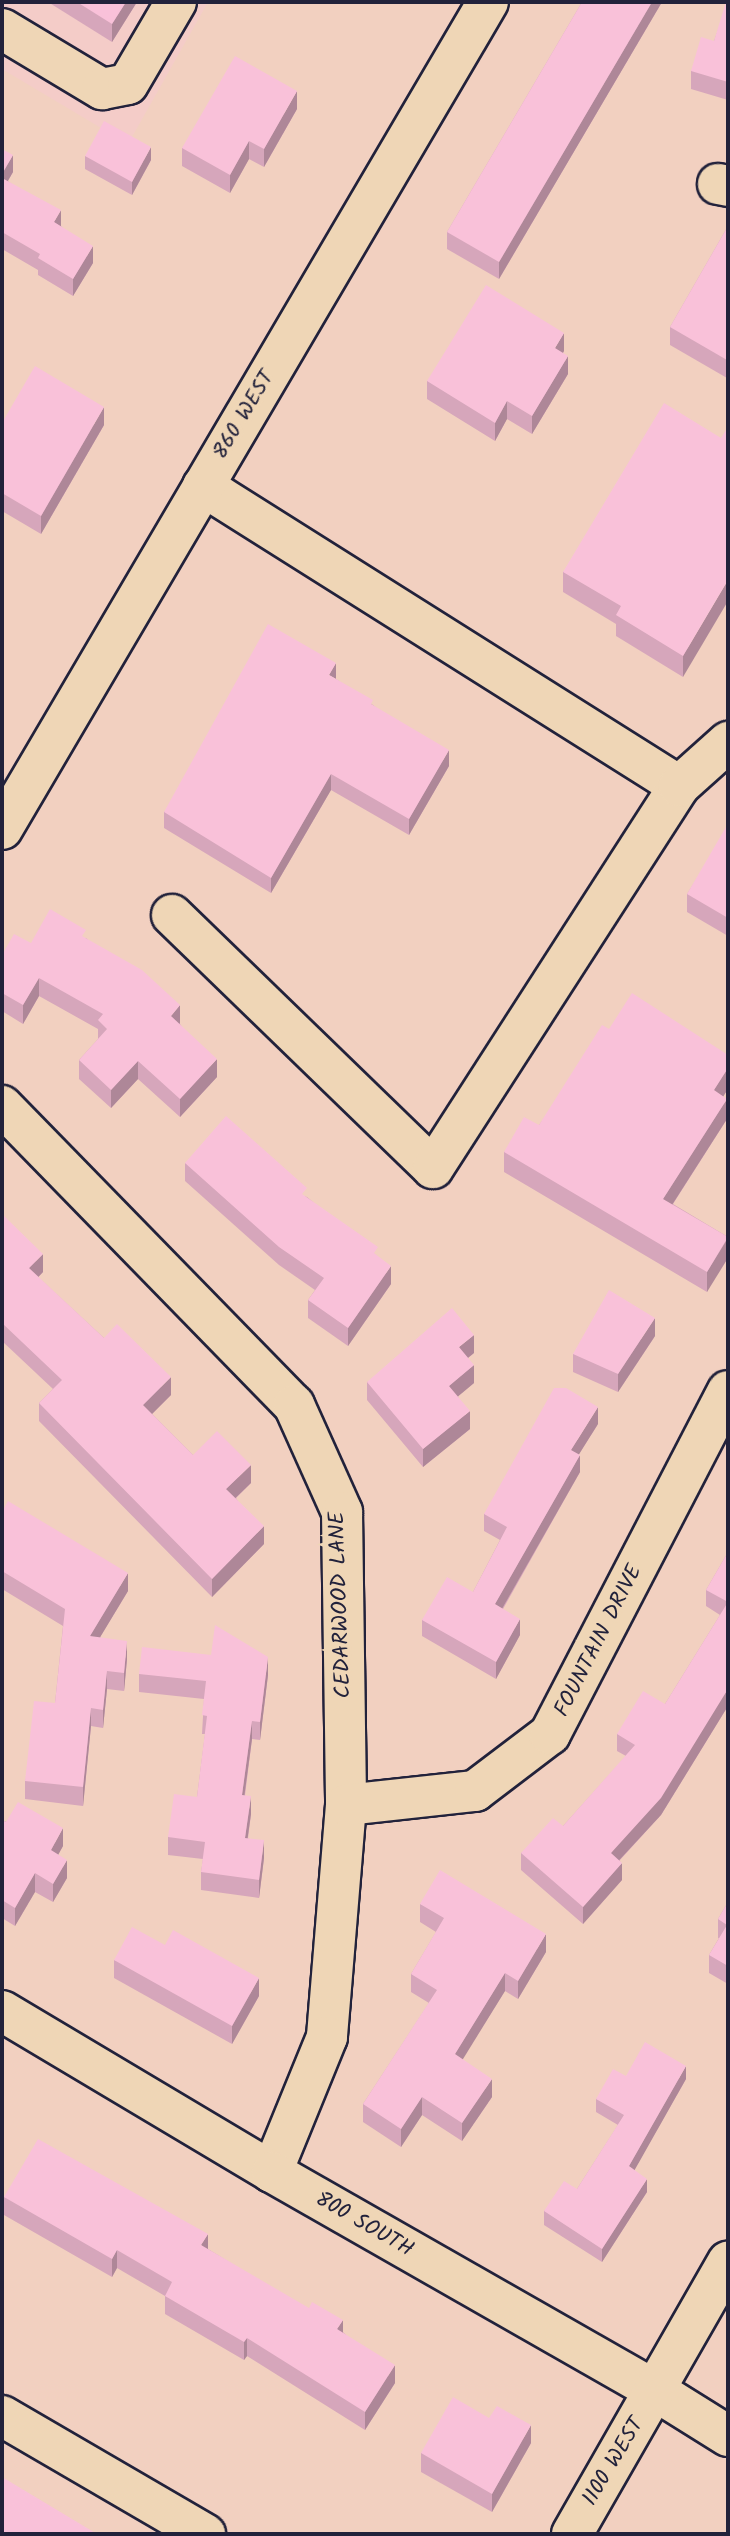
<!DOCTYPE html>
<html>
<head>
<meta charset="utf-8">
<style>
	body { margin:0 }
	#map { position:relative; width:730px; height:2536px; overflow:hidden; background:#f2d0c0; font-family:Kalam,sans-serif }
	div>[style] { position:absolute }
	[style*='--x'] { left:calc(var(--x)*1px); top:calc(var(--y)*1px); width:calc(var(--w)*1px); rotate:calc(var(--a)*1deg) }
	.built>* { inset:0; background:#f4ccc8 }
	.roads { filter:drop-shadow(2px 0 #22223b) drop-shadow(-2px 0 #22223b) drop-shadow(0 2px #22223b) drop-shadow(0 -2px #22223b) }
	.minor>* { height:40px; margin:-20px; padding:0 20px; transform-origin:20px; border-radius:20px; background:#efd6b6 }
	.wall>* { inset:0; background:#d6a6bb }
	.shaded-wall>* { inset:0; background:#ae8798 }
	.building>* { inset:0; background:#f9c1d9 }
	span { translate:-50% -50%; white-space:nowrap; text-align:center; line-height:1.15; -webkit-text-stroke:8px #efd6b6; paint-order:stroke }
	.street-label { font-size:22px; color:#22223b }
	.frame { position:absolute; inset:0; border:4px solid #22223b; pointer-events:none }
</style>
</head>
<body>
<div id="map">
	<div class="built">
		<div style="clip-path:polygon(2px 2px,208px 2px,128px 144px,2px 69px)"></div>
	</div>
	<div class="roads">
		<div class="minor">
			<div style="--x:2;--y:29;--w:117;--a:31"></div>
			<div style="--x:102;--y:89;--w:26;--a:-11"></div>
			<div style="--x:128;--y:84;--w:95;--a:-59.7"></div>
			<div style="--x:718;--y:184;--w:10;--a:11"></div>
			<div style="--x:203;--y:486;--w:563;--a:32.22"></div>
			<div style="--x:2;--y:829;--w:959;--a:-59.56"></div>
			<div style="--x:172;--y:915;--w:363;--a:44.1"></div>
			<div style="--x:433;--y:1168;--w:454;--a:-57.2"></div>
			<div style="--x:679;--y:786;--w:66;--a:-41.9"></div>
			<div style="--x:2;--y:1106;--w:418;--a:45.7"></div>
			<div style="--x:294;--y:1405;--w:117;--a:65.8"></div>
			<div style="--x:342;--y:1512;--w:293;--a:89.2"></div>
			<div style="--x:346;--y:1805;--w:233;--a:94.7"></div>
			<div style="--x:327;--y:2037;--w:146;--a:112.2"></div>
			<div style="--x:346;--y:1805;--w:130;--a:-6.2"></div>
			<div style="--x:475;--y:1791;--w:94;--a:-37.2"></div>
			<div style="--x:550;--y:1734;--w:386;--a:-62.6"></div>
			<div style="--x:2;--y:2011;--w:314;--a:30.8"></div>
			<div style="--x:272;--y:2172;--w:442;--a:29.7"></div>
			<div style="--x:656;--y:2391;--w:85;--a:32"></div>
			<div style="--x:2;--y:2416;--w:235;--a:30.2"></div>
			<div style="--x:572;--y:2534;--w:314;--a:-60.2"></div>
		</div>
	</div>
	<div class="wall">
		<div style="clip-path:polygon(48px 2px,137px 2px,112px 42px)"></div>
		<div style="clip-path:polygon(582px 2px,662px 2px,499px 279px,447px 249px,447px 232px)"></div>
		<div style="clip-path:polygon(728px 2px,728px 100px,691px 89px,691px 71px,714px 41px)"></div>
		<div style="clip-path:polygon(297px 109px,264px 167px,249px 159px,230px 193px,182px 166px,182px 148px)"></div>
		<div style="clip-path:polygon(2px 149px,13px 172px,8px 181px,61px 226px,93px 263px,73px 296px,38px 275px,38px 270px,2px 249px)"></div>
		<div style="clip-path:polygon(85px 156px,151px 160px,132px 195px,85px 169px)"></div>
		<div style="clip-path:polygon(728px 226px,727px 378px,670px 345px,670px 327px)"></div>
		<div style="clip-path:polygon(564px 351px,563px 353px,568px 374px,532px 434px,507px 419px,495px 441px,427px 399px,427px 381px)"></div>
		<div style="clip-path:polygon(2px 423px,104px 425px,41px 534px,2px 511px)"></div>
		<div style="clip-path:polygon(721px 438px,683px 677px,616px 636px,616px 624px,563px 592px,563px 572px)"></div>
		<div style="clip-path:polygon(336px 679px,373px 705px,449px 766px,409px 835px,331px 790px,271px 893px,164px 828px,164px 812px)"></div>
		<div style="clip-path:polygon(728px 829px,728px 936px,687px 912px,687px 894px)"></div>
		<div style="clip-path:polygon(86px 938px,180px 1023px,180px 1024px,217px 1077px,180px 1117px,138px 1079px,111px 1108px,79px 1079px,79px 1060px,98px 1039px,98px 1029px,39px 996px,23px 1024px,2px 1011px,2px 955px,31px 943px)"></div>
		<div style="clip-path:polygon(609px 1029px,728px 1055px,728px 1089px,723px 1096px,727px 1119px,673px 1204px,728px 1237px,707px 1292px,504px 1172px,504px 1152px,539px 1125px)"></div>
		<div style="clip-path:polygon(185px 1163px,307px 1197px,378px 1257px,391px 1284px,348px 1346px,308px 1318px,308px 1300px,315px 1290px,279px 1265px,185px 1181px)"></div>
		<div style="clip-path:polygon(2px 1214px,43px 1272px,38px 1277px,104px 1338px,171px 1395px,152px 1414px,193px 1455px,251px 1483px,236px 1498px,264px 1544px,212px 1597px,39px 1421px,39px 1403px,53px 1389px,2px 1341px)"></div>
		<div style="clip-path:polygon(655px 1336px,618px 1392px,573px 1372px,573px 1354px)"></div>
		<div style="clip-path:polygon(474px 1353px,468px 1358px,474px 1383px,458px 1396px,470px 1429px,423px 1467px,367px 1400px,367px 1382px)"></div>
		<div style="clip-path:polygon(598px 1424px,579px 1454px,580px 1472px,503px 1609px,520px 1635px,496px 1679px,422px 1636px,422px 1620px,473px 1592px,500px 1540px,484px 1531px,484px 1514px)"></div>
		<div style="clip-path:polygon(2px 1512px,128px 1591px,100px 1637px,127px 1659px,124px 1691px,107px 1689px,103px 1728px,91px 1726px,83px 1806px,25px 1799px,25px 1781px,55px 1703px,63px 1626px,2px 1589px)"></div>
		<div style="clip-path:polygon(728px 1552px,728px 1706px,661px 1815px,620px 1860px,622px 1880px,583px 1924px,521px 1870px,521px 1853px,563px 1826px,626px 1756px,617px 1751px,617px 1734px,665px 1704px,720px 1615px,706px 1606px,706px 1590px)"></div>
		<div style="clip-path:polygon(139px 1674px,268px 1675px,260px 1740px,252px 1739px,245px 1795px,251px 1814px,248px 1838px,264px 1858px,259px 1898px,201px 1890px,201px 1872px,203px 1859px,168px 1855px,168px 1837px,197px 1797px,205px 1734px,202px 1734px,204px 1699px,139px 1692px)"></div>
		<div style="clip-path:polygon(2px 1820px,63px 1846px,58px 1854px,67px 1878px,53px 1902px,35px 1892px,15px 1926px,2px 1918px)"></div>
		<div style="clip-path:polygon(728px 1902px,728px 1984px,709px 1973px,709px 1955px,719px 1938px,718px 1938px,718px 1919px)"></div>
		<div style="clip-path:polygon(420px 1904px,546px 1952px,518px 1999px,505px 1991px,462px 2059px,492px 2097px,462px 2141px,422px 2115px,401px 2147px,363px 2122px,363px 2104px,429px 2003px,411px 1992px,411px 1974px,436px 1932px,420px 1922px)"></div>
		<div style="clip-path:polygon(114px 1960px,259px 1996px,232px 2044px,114px 1978px)"></div>
		<div style="clip-path:polygon(626px 2076px,686px 2079px,634px 2170px,647px 2192px,602px 2262px,544px 2225px,544px 2211px,577px 2189px,618px 2125px,596px 2112px,596px 2099px)"></div>
		<div style="clip-path:polygon(4px 2197px,208px 2249px,343px 2332px,395px 2383px,365px 2430px,247px 2356px,244px 2360px,165px 2314px,165px 2296px,117px 2268px,112px 2277px,4px 2215px)"></div>
		<div style="clip-path:polygon(489px 2418px,531px 2443px,492px 2512px,421px 2472px,421px 2453px)"></div>
	</div>
	<div class="shaded-wall">
		<div style="clip-path:polygon(126px 2px,137px 2px,112px 42px,112px 24px)"></div>
		<div style="clip-path:polygon(652px 2px,662px 2px,499px 279px,499px 262px)"></div>
		<div style="clip-path:polygon(297px 91px,297px 109px,264px 167px,264px 149px)"></div>
		<div style="clip-path:polygon(249px 141px,249px 159px,230px 193px,230px 175px)"></div>
		<div style="clip-path:polygon(151px 147px,151px 160px,132px 195px,132px 182px)"></div>
		<div style="clip-path:polygon(13px 155px,13px 172px,2px 191px,2px 174px)"></div>
		<div style="clip-path:polygon(61px 210px,61px 227px,54px 222px)"></div>
		<div style="clip-path:polygon(93px 246px,93px 263px,73px 296px,73px 279px)"></div>
		<div style="clip-path:polygon(564px 333px,564px 351px,555px 366px,555px 348px)"></div>
		<div style="clip-path:polygon(568px 356px,568px 374px,532px 434px,532px 416px)"></div>
		<div style="clip-path:polygon(728px 358px,728px 376px,727px 378px,727px 360px)"></div>
		<div style="clip-path:polygon(507px 401px,507px 419px,495px 441px,495px 423px)"></div>
		<div style="clip-path:polygon(104px 407px,104px 425px,41px 534px,41px 516px)"></div>
		<div style="clip-path:polygon(728px 580px,728px 601px,683px 677px,683px 656px)"></div>
		<div style="clip-path:polygon(336px 663px,336px 679px,329px 675px)"></div>
		<div style="clip-path:polygon(449px 750px,449px 766px,409px 835px,409px 819px)"></div>
		<div style="clip-path:polygon(331px 774px,331px 790px,271px 893px,271px 878px)"></div>
		<div style="clip-path:polygon(39px 978px,39px 996px,23px 1024px,23px 1005px)"></div>
		<div style="clip-path:polygon(180px 1005px,180px 1023px,171px 1034px,171px 1016px)"></div>
		<div style="clip-path:polygon(217px 1059px,217px 1077px,180px 1117px,180px 1099px)"></div>
		<div style="clip-path:polygon(138px 1061px,138px 1079px,111px 1108px,111px 1090px)"></div>
		<div style="clip-path:polygon(728px 1068px,728px 1089px,714px 1111px,714px 1090px)"></div>
		<div style="clip-path:polygon(727px 1099px,727px 1119px,663px 1219px,663px 1199px)"></div>
		<div style="clip-path:polygon(728px 1238px,728px 1258px,707px 1292px,707px 1272px)"></div>
		<div style="clip-path:polygon(43px 1254px,43px 1272px,29px 1287px,29px 1268px)"></div>
		<div style="clip-path:polygon(391px 1266px,391px 1284px,348px 1346px,348px 1328px)"></div>
		<div style="clip-path:polygon(655px 1318px,655px 1336px,618px 1392px,618px 1374px)"></div>
		<div style="clip-path:polygon(474px 1335px,474px 1353px,459px 1365px,459px 1347px)"></div>
		<div style="clip-path:polygon(474px 1365px,474px 1383px,449px 1404px,449px 1386px)"></div>
		<div style="clip-path:polygon(171px 1377px,171px 1395px,143px 1423px,143px 1405px)"></div>
		<div style="clip-path:polygon(598px 1407px,598px 1424px,571px 1467px,571px 1450px)"></div>
		<div style="clip-path:polygon(470px 1411px,470px 1429px,423px 1467px,423px 1449px)"></div>
		<div style="clip-path:polygon(580px 1455px,580px 1472px,495px 1621px,495px 1604px)"></div>
		<div style="clip-path:polygon(251px 1465px,251px 1483px,226px 1507px,226px 1489px)"></div>
		<div style="clip-path:polygon(264px 1526px,264px 1544px,212px 1597px,212px 1579px)"></div>
		<div style="clip-path:polygon(128px 1573px,128px 1591px,90px 1654px,90px 1636px)"></div>
		<div style="clip-path:polygon(520px 1619px,520px 1635px,496px 1679px,496px 1662px)"></div>
		<div style="clip-path:polygon(127px 1641px,127px 1659px,124px 1691px,124px 1673px)"></div>
		<div style="clip-path:polygon(268px 1657px,268px 1675px,260px 1740px,260px 1722px)"></div>
		<div style="clip-path:polygon(107px 1671px,107px 1689px,103px 1728px,103px 1710px)"></div>
		<div style="clip-path:polygon(728px 1689px,728px 1706px,661px 1815px,611px 1869px,611px 1853px)"></div>
		<div style="clip-path:polygon(91px 1708px,91px 1726px,83px 1806px,83px 1787px)"></div>
		<div style="clip-path:polygon(252px 1721px,252px 1739px,242px 1813px,242px 1795px)"></div>
		<div style="clip-path:polygon(251px 1796px,251px 1814px,245px 1856px,245px 1838px)"></div>
		<div style="clip-path:polygon(63px 1828px,63px 1846px,51px 1868px,51px 1850px)"></div>
		<div style="clip-path:polygon(264px 1840px,264px 1858px,259px 1898px,259px 1880px)"></div>
		<div style="clip-path:polygon(67px 1860px,67px 1878px,53px 1902px,53px 1884px)"></div>
		<div style="clip-path:polygon(622px 1863px,622px 1880px,583px 1924px,583px 1907px)"></div>
		<div style="clip-path:polygon(35px 1873px,35px 1892px,15px 1926px,15px 1908px)"></div>
		<div style="clip-path:polygon(546px 1934px,546px 1952px,518px 1999px,518px 1981px)"></div>
		<div style="clip-path:polygon(505px 1973px,505px 1991px,455px 2072px,455px 2054px)"></div>
		<div style="clip-path:polygon(259px 1978px,259px 1996px,232px 2044px,232px 2026px)"></div>
		<div style="clip-path:polygon(686px 2066px,686px 2079px,629px 2180px,629px 2166px)"></div>
		<div style="clip-path:polygon(492px 2079px,492px 2097px,462px 2141px,462px 2123px)"></div>
		<div style="clip-path:polygon(422px 2097px,422px 2115px,401px 2147px,401px 2129px)"></div>
		<div style="clip-path:polygon(647px 2179px,647px 2192px,602px 2262px,602px 2249px)"></div>
		<div style="clip-path:polygon(208px 2234px,208px 2252px,201px 2245px)"></div>
		<div style="clip-path:polygon(117px 2250px,117px 2268px,112px 2277px,112px 2259px)"></div>
		<div style="clip-path:polygon(343px 2320px,343px 2338px,337px 2329px)"></div>
		<div style="clip-path:polygon(247px 2338px,247px 2356px,244px 2360px,244px 2342px)"></div>
		<div style="clip-path:polygon(395px 2365px,395px 2383px,365px 2430px,365px 2412px)"></div>
		<div style="clip-path:polygon(531px 2425px,531px 2443px,492px 2512px,492px 2494px)"></div>
	</div>
	<div class="building">
		<div style="clip-path:polygon(77px 2px,126px 2px,112px 24px)"></div>
		<div style="clip-path:polygon(582px 2px,652px 2px,499px 262px,447px 232px)"></div>
		<div style="clip-path:polygon(726px 2px,728px 2px,728px 82px,691px 71px,701px 37px,714px 41px)"></div>
		<div style="clip-path:polygon(235px 56px,297px 91px,264px 149px,249px 141px,230px 175px,182px 148px)"></div>
		<div style="clip-path:polygon(104px 121px,151px 147px,132px 182px,85px 156px)"></div>
		<div style="clip-path:polygon(2px 149px,13px 155px,2px 174px)"></div>
		<div style="clip-path:polygon(2px 178px,61px 210px,54px 222px,93px 246px,73px 279px,38px 258px,40px 254px,2px 232px)"></div>
		<div style="clip-path:polygon(728px 226px,728px 358px,727px 360px,670px 327px)"></div>
		<div style="clip-path:polygon(486px 285px,564px 333px,555px 348px,568px 356px,532px 416px,507px 401px,495px 423px,427px 381px)"></div>
		<div style="clip-path:polygon(35px 366px,104px 407px,41px 516px,2px 493px,2px 423px)"></div>
		<div style="clip-path:polygon(664px 403px,721px 438px,728px 427px,728px 580px,683px 656px,616px 615px,621px 606px,563px 572px)"></div>
		<div style="clip-path:polygon(268px 624px,336px 663px,329px 675px,373px 700px,371px 704px,449px 750px,409px 819px,331px 774px,271px 878px,164px 812px)"></div>
		<div style="clip-path:polygon(726px 827px,728px 829px,728px 918px,687px 894px)"></div>
		<div style="clip-path:polygon(50px 909px,86px 930px,82px 936px,142px 970px,180px 1005px,171px 1016px,217px 1059px,180px 1099px,138px 1061px,111px 1090px,79px 1060px,107px 1029px,98px 1020px,103px 1014px,39px 978px,23px 1005px,2px 993px,2px 955px,14px 934px,31px 943px)"></div>
		<div style="clip-path:polygon(632px 993px,728px 1055px,728px 1068px,714px 1090px,727px 1099px,663px 1199px,728px 1237px,707px 1272px,504px 1152px,524px 1117px,539px 1125px,602px 1025px,609px 1029px)"></div>
		<div style="clip-path:polygon(226px 1116px,307px 1188px,302px 1194px,378px 1247px,374px 1253px,391px 1266px,348px 1328px,308px 1300px,324px 1278px,279px 1247px,185px 1163px)"></div>
		<div style="clip-path:polygon(2px 1214px,43px 1254px,29px 1268px,104px 1338px,117px 1324px,171px 1377px,143px 1405px,193px 1455px,217px 1431px,251px 1465px,226px 1489px,264px 1526px,212px 1579px,39px 1403px,62px 1380px,2px 1323px)"></div>
		<div style="clip-path:polygon(609px 1290px,655px 1318px,618px 1374px,573px 1354px)"></div>
		<div style="clip-path:polygon(452px 1308px,474px 1335px,459px 1347px,474px 1365px,449px 1386px,470px 1411px,423px 1449px,367px 1382px)"></div>
		<div style="clip-path:polygon(554px 1388px,566px 1388px,598px 1407px,571px 1450px,580px 1455px,495px 1604px,520px 1619px,496px 1662px,422px 1620px,447px 1577px,473px 1592px,507px 1527px,484px 1514px)"></div>
		<div style="clip-path:polygon(8px 1501px,128px 1573px,90px 1636px,127px 1641px,124px 1673px,107px 1671px,103px 1710px,91px 1708px,83px 1787px,25px 1781px,34px 1701px,55px 1703px,65px 1609px,2px 1571px,2px 1512px)"></div>
		<div style="clip-path:polygon(728px 1552px,728px 1602px,706px 1590px)"></div>
		<div style="clip-path:polygon(728px 1602px,728px 1689px,661px 1798px,611px 1853px,622px 1863px,583px 1907px,521px 1853px,553px 1818px,563px 1826px,635px 1745px,617px 1734px,643px 1691px,665px 1704px)"></div>
		<div style="clip-path:polygon(215px 1625px,268px 1657px,260px 1722px,252px 1721px,242px 1795px,251px 1796px,245px 1838px,264px 1840px,259px 1880px,201px 1872px,205px 1842px,168px 1837px,174px 1794px,197px 1797px,207px 1716px,202px 1715px,206px 1681px,139px 1674px,142px 1647px,211px 1655px)"></div>
		<div style="clip-path:polygon(18px 1802px,63px 1828px,51px 1850px,67px 1860px,53px 1884px,35px 1873px,15px 1908px,2px 1900px,2px 1820px,6px 1822px)"></div>
		<div style="clip-path:polygon(440px 1870px,546px 1934px,518px 1981px,505px 1973px,455px 2054px,492px 2079px,462px 2123px,422px 2097px,401px 2129px,363px 2104px,437px 1990px,411px 1974px,444px 1918px,420px 1904px)"></div>
		<div style="clip-path:polygon(728px 1902px,728px 1966px,709px 1955px,727px 1925px,718px 1919px)"></div>
		<div style="clip-path:polygon(132px 1927px,165px 1945px,173px 1930px,259px 1978px,232px 2026px,114px 1960px)"></div>
		<div style="clip-path:polygon(645px 2042px,686px 2066px,629px 2166px,647px 2179px,602px 2249px,544px 2211px,564px 2181px,577px 2189px,624px 2115px,596px 2099px,613px 2069px,626px 2076px)"></div>
		<div style="clip-path:polygon(38px 2139px,208px 2234px,201px 2245px,309px 2308px,312px 2302px,343px 2320px,337px 2329px,395px 2365px,365px 2412px,247px 2338px,244px 2342px,165px 2296px,172px 2282px,117px 2250px,112px 2259px,4px 2197px)"></div>
		<div style="clip-path:polygon(453px 2397px,489px 2418px,497px 2406px,531px 2425px,492px 2494px,421px 2453px)"></div>
		<div style="clip-path:polygon(2px 2477px,97px 2534px,2px 2534px)"></div>
	</div>
	<div class="street-label">
		<span style="left:244px;top:415px;rotate:-59deg">860 WEST</span>
		<span style="left:341px;top:1605px;rotate:-92deg">CEDARWOOD LANE</span>
		<span style="left:599px;top:1641px;rotate:-63deg">FOUNTAIN DRIVE</span>
		<span style="left:364px;top:2225px;rotate:30deg">800 SOUTH</span>
		<span style="left:614px;top:2462px;rotate:-59deg">1100 WEST</span>
	</div>
	<div class="frame"></div>
</div>
</body>
</html>
